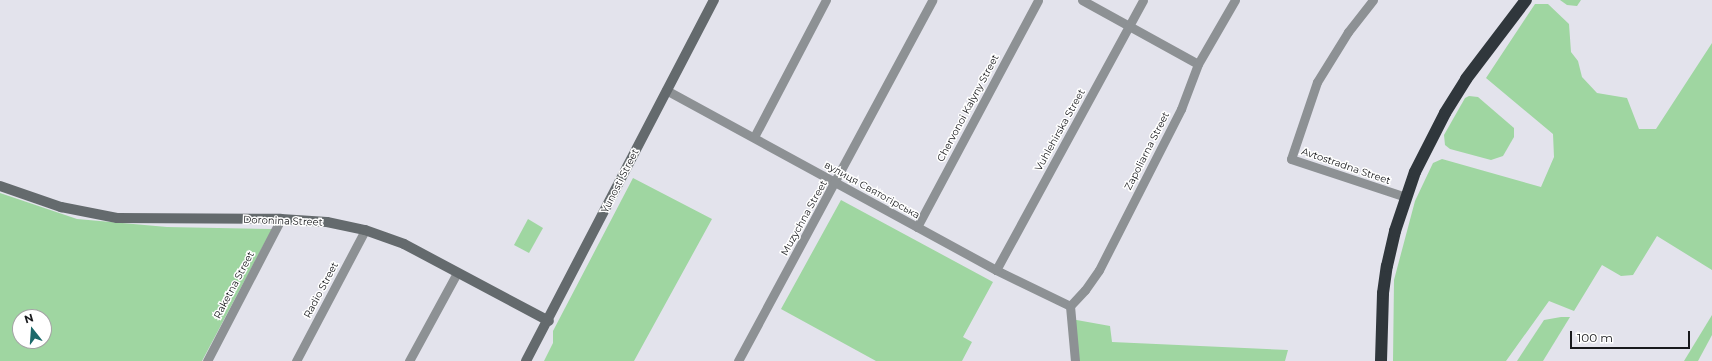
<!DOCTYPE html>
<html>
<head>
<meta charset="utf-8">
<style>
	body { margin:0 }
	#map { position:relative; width:1712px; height:361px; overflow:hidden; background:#e3e3ec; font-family:Montserrat,sans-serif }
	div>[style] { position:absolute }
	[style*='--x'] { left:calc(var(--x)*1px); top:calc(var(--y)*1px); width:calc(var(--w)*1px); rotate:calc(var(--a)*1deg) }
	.green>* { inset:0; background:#9fd6a1 }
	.street>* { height:9px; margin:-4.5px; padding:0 4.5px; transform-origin:4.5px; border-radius:4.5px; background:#8d9194 }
	.secondary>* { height:10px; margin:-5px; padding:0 5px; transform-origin:5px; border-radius:5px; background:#646a6d }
	.highway>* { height:12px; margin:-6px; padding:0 6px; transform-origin:6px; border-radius:6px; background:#30373c }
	span { translate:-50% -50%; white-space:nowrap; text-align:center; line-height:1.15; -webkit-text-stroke:3px #fff; paint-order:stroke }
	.street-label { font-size:10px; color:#18191c }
	.north { position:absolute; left:12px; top:309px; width:40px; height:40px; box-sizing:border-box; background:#fff; border:1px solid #a3a3a4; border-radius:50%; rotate:343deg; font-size:11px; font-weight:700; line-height:16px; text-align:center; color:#18191c }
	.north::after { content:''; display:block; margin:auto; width:14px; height:18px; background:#1b696a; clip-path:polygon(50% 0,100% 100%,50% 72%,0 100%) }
	.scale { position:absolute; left:1570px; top:331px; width:120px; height:18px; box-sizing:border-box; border:2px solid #18191c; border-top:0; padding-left:5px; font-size:12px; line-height:14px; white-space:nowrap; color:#18191c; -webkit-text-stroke:3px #fff; paint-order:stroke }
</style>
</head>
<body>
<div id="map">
	<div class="green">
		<div style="clip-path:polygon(1560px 0,1581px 0,1577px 6px,1567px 5px)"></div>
		<div style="clip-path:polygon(1535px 4px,1548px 4px,1569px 24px,1571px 52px,1578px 61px,1582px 77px,1597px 93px,1627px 98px,1639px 129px,1656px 129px,1712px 43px,1712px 270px,1657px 236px,1633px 275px,1621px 276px,1602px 265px,1574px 311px,1549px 301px,1506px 361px,1393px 361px,1394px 280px,1415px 201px,1433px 163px,1442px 159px,1541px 187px,1554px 157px,1553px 134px,1486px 78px)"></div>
		<div style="clip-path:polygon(1469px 96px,1478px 97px,1514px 128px,1514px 137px,1503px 156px,1491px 160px,1450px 149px,1445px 145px,1444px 135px,1465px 98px)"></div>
		<div style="clip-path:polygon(633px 178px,712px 219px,634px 361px,544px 361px,553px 343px,553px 331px)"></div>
		<div style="clip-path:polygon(evenodd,0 193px,77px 219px,167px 227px,272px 229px,202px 361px,0 361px,0 193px,20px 317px,44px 317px,44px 341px,20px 341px,20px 317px)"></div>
		<div style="clip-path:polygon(841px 200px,993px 282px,963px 337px,972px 342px,962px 361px,876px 361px,781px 309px)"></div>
		<div style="clip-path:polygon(528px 219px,543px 228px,529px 253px,514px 245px)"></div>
		<div style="clip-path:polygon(1712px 315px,1712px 335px,1698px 361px,1684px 361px)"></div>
		<div style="clip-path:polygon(1561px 317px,1570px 317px,1543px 361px,1517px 361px,1544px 320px)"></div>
		<div style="clip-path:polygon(1071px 319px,1110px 326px,1112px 342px,1288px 350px,1285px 361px,1075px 361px)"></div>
	</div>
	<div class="street">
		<div style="--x:1082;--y:0;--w:132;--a:28.9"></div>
		<div style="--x:1373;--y:0;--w:41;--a:128"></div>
		<div style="--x:1348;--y:32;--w:59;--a:121.8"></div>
		<div style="--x:1317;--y:82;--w:81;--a:108.7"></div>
		<div style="--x:1291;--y:159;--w:121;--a:18.3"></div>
		<div style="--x:666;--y:90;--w:376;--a:28.6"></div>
		<div style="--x:996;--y:270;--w:82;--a:25.9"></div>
		<div style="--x:754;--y:137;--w:155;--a:-62.3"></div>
		<div style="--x:917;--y:227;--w:257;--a:-61.9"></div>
		<div style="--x:996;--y:270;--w:307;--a:-61.4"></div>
		<div style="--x:1070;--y:306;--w:22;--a:-47"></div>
		<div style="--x:1085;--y:290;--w:24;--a:-55"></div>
		<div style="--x:1099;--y:270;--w:181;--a:-63"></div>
		<div style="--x:1181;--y:109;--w:48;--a:-69.3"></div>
		<div style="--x:1198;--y:64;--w:74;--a:-60"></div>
		<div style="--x:1070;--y:306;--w:55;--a:84.8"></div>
		<div style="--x:207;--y:361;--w:160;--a:-62.5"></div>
		<div style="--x:296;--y:361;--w:148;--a:-62.2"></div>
		<div style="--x:409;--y:361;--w:100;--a:-61.4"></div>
		<div style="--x:738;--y:361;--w:410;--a:-61.7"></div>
	</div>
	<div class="secondary">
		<div style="--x:0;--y:186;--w:65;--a:19"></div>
		<div style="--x:61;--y:207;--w:57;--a:11.1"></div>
		<div style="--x:117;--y:218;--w:164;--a:0.3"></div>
		<div style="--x:281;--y:219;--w:46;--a:3.7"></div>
		<div style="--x:327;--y:222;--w:39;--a:12"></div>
		<div style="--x:365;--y:230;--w:41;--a:19.7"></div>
		<div style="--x:404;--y:244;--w:164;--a:28"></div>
		<div style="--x:526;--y:361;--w:407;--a:-62.5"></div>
	</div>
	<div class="highway">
		<div style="--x:1381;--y:361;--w:68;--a:-88.3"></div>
		<div style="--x:1383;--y:293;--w:27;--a:-82"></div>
		<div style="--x:1387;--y:266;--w:36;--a:-77"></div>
		<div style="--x:1395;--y:231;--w:62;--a:-71.3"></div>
		<div style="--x:1415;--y:172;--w:66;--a:-63"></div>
		<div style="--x:1445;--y:113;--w:40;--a:-58"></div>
		<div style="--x:1466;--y:79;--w:99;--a:-52.8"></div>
	</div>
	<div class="street-label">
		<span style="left:968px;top:108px;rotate:-62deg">Chervonoi Kalyny Street</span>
		<span style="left:1060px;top:130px;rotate:-61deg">Vuhlehirska Street</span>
		<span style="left:1147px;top:151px;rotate:-63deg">Zapoliarna Street</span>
		<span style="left:1346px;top:166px;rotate:19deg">Avtostradna Street</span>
		<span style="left:620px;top:181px;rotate:-63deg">Yunosti Street</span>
		<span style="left:872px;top:190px;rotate:29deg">вулиця Святогірська</span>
		<span style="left:804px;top:218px;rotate:-61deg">Muzychna Street</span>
		<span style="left:283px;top:221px;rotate:2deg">Doronina Street</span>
		<span style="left:234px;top:285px;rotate:-62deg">Raketna Street</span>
		<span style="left:321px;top:290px;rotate:-62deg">Radio Street</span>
	</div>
	<div class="north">N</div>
	<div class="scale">100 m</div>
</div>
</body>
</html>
